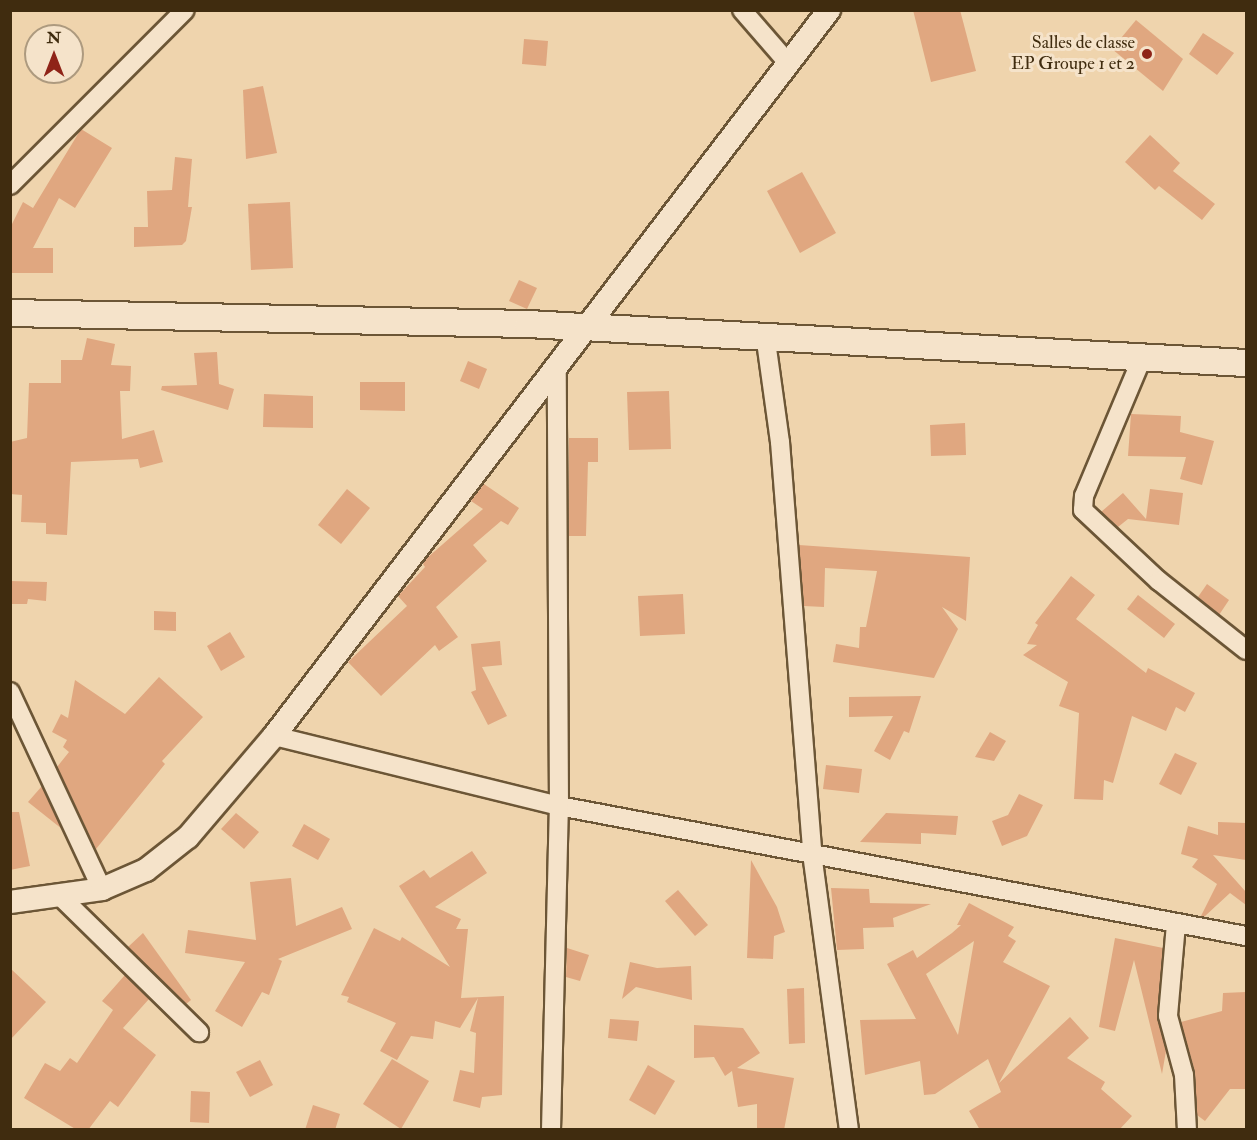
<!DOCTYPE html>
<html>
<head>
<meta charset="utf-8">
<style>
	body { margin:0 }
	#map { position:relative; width:1257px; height:1140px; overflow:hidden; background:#efd4ad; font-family:"IM FELL Double Pica",serif }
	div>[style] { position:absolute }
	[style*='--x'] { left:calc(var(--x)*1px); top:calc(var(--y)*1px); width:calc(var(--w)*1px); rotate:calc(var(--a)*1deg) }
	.building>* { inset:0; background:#e0a780 }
	.roads { filter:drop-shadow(2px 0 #6c5636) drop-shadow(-2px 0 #6c5636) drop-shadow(0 2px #6c5636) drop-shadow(0 -2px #6c5636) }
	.minor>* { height:18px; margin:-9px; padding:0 9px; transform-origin:9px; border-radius:9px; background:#f5e3ca }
	.tertiary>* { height:22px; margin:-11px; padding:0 11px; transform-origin:11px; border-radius:11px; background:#f5e3ca }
	.secondary>* { height:26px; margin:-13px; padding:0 13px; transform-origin:13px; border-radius:13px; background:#f5e3ca }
	.dots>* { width:16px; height:16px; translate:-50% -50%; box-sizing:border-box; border:3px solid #f5e3ca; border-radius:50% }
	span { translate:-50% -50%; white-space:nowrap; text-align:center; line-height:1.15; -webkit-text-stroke:6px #f5e3ca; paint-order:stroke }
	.poi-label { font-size:18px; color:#402c0f }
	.right { translate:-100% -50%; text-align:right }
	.frame { position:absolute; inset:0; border:12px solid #402c0f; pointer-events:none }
	.north { position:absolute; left:24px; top:24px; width:60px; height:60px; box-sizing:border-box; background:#f5e3ca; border:2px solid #ad9a7f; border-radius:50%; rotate:0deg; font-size:16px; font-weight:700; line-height:24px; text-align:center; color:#402c0f }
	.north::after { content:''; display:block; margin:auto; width:21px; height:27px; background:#8f2418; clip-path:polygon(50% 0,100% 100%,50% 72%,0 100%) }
</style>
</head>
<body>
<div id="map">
	<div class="building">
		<div style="clip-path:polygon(913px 10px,960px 10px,976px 71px,931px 82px)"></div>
		<div style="clip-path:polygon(1136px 20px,1183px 59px,1163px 91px,1112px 49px)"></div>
		<div style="clip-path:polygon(1203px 33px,1234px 53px,1217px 75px,1189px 54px)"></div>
		<div style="clip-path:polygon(524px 39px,548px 41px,546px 66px,522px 64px)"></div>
		<div style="clip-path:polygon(263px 86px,277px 153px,246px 159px,243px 90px)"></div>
		<div style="clip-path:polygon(81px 129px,112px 148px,75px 208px,59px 198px,33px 248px,53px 248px,53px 273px,10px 273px,10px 228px,23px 202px,33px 208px)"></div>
		<div style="clip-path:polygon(1150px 135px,1180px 163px,1173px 171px,1215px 204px,1202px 220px,1159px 186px,1155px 190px,1125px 162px)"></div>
		<div style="clip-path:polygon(175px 157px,192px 159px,188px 207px,192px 207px,186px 241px,182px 245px,134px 247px,134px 227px,148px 227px,147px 191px,172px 190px)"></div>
		<div style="clip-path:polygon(802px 172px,836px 233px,800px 253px,767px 191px)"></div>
		<div style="clip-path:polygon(290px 202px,293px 268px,251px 270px,248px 204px)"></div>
		<div style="clip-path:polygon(519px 280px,537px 288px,527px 309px,509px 301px)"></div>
		<div style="clip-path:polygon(87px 338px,115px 344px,111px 365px,131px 366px,130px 391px,120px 391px,122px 439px,154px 430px,163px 462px,140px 468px,138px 459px,71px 462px,67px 535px,46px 534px,46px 523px,21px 522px,22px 495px,10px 494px,10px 442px,27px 438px,29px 383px,61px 383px,61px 360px,82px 360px)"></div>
		<div style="clip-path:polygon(217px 352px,219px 384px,234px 389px,228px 410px,161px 390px,162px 386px,197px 385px,194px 353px)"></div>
		<div style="clip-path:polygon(468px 361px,487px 369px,479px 389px,460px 381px)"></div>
		<div style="clip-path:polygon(360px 382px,405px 382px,405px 411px,360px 410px)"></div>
		<div style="clip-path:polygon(669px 391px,671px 449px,629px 450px,627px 392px)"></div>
		<div style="clip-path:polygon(264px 394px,313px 396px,313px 428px,263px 427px)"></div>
		<div style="clip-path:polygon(1131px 414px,1181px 416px,1180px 432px,1214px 441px,1202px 485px,1180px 479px,1186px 457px,1128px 456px)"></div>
		<div style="clip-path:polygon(965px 423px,966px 455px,931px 456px,930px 425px)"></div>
		<div style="clip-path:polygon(569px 438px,598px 438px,598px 462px,588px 462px,586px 536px,569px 536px)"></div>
		<div style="clip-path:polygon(484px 484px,519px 508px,508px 525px,501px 521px,473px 545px,487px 561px,436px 607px,458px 637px,439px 651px,435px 645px,381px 696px,348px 662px,407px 606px,398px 596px,425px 567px,423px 564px,427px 558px,483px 509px,471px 501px)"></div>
		<div style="clip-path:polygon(347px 489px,370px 508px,341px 544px,318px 525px)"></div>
		<div style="clip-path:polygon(1150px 489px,1183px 493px,1179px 525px,1128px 519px,1118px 527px,1101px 512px,1123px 493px,1146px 519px)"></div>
		<div style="clip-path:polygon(799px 545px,970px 557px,966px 621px,942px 607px,958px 629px,934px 678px,833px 662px,836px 644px,859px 648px,860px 627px,866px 627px,877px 571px,825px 568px,824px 607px,804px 606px)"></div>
		<div style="clip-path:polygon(1071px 576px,1095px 595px,1076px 619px,1146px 673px,1148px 668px,1195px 693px,1185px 712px,1176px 707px,1166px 731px,1132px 716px,1113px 783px,1104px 780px,1103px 800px,1074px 799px,1079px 713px,1059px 706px,1068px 682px,1023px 655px,1037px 645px,1027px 644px,1038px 625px,1035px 623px)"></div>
		<div style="clip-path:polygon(10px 581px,47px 582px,46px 601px,28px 599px,27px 604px,10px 604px)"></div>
		<div style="clip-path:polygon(1207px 584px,1229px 600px,1219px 615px,1198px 597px)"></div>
		<div style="clip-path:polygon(683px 594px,685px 634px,640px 636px,638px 596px)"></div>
		<div style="clip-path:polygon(1138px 595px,1175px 624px,1164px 638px,1127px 609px)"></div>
		<div style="clip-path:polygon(154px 611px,176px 612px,176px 631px,154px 630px)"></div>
		<div style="clip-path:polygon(230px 632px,245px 657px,221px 671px,207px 646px)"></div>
		<div style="clip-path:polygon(500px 641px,502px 665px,482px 667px,507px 716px,488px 725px,471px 692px,476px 690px,471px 644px)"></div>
		<div style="clip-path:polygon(159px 677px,203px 717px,162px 761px,165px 764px,96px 849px,57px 767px,69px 752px,63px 747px,67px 740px,52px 732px,61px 714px,68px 718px,75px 680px,125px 714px)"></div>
		<div style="clip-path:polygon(921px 696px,909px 733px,904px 731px,890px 760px,874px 751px,893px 716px,849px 717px,849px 697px)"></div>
		<div style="clip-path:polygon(990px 732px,1006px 741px,994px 761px,975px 757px)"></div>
		<div style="clip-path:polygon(1175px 753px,1197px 763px,1181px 795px,1159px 784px)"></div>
		<div style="clip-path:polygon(826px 765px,862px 769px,859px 793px,823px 789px)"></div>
		<div style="clip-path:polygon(42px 786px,62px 829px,28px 802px)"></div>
		<div style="clip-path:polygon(1019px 794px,1043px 805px,1027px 836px,1002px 846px,992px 821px,1008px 815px)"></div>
		<div style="clip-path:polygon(10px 812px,19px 812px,30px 866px,10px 870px)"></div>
		<div style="clip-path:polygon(236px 813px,259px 832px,244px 849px,221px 829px)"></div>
		<div style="clip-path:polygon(886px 813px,958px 816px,956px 835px,921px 833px,921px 844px,860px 842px)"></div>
		<div style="clip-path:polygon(1218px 822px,1246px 823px,1246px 860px,1213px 855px,1246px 892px,1246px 905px,1230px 893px,1204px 917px,1201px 916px,1217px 884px,1192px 867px,1198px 859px,1181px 854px,1188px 826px,1218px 835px)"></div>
		<div style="clip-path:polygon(304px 824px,330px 839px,318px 860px,292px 846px)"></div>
		<div style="clip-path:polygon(472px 851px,487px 873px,435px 907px,461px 919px,456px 929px,468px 929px,461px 998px,504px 996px,502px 1095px,482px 1097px,480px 1108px,453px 1101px,460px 1070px,474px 1073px,476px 1033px,470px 1031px,478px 998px,460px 1028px,435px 1021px,433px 1039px,411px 1036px,397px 1060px,380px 1051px,396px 1023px,347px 1002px,349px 997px,341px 995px,374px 928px,400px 941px,402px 937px,450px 967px,399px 886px,424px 870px,430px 878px)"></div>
		<div style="clip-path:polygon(751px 860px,777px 907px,785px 932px,774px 936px,773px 959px,747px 958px)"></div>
		<div style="clip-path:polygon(291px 878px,296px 926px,342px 907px,352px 929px,278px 959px,282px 961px,269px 995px,262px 992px,242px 1027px,215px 1011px,245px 962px,185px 953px,188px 930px,256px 940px,250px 882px)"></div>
		<div style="clip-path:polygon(831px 888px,869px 889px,870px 903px,931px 904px,893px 918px,894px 927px,863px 928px,864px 949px,837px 950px)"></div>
		<div style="clip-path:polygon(678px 890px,708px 925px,695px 936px,665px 901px)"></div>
		<div style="clip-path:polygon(evenodd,969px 903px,1014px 927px,1008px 936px,1016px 941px,1003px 962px,1050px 986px,999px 1083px,1070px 1017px,1089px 1038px,1067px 1058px,1105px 1082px,1101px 1089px,1132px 1116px,1119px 1130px,980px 1130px,969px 1111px,1001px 1092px,988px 1059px,935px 1094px,924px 1095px,920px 1061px,865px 1075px,860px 1020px,916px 1019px,887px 964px,913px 950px,917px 958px,952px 933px,961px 925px,957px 925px,969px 903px,974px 941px,958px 1035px,926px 974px,974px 941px)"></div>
		<div style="clip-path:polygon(143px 933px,191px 1000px,186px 1004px,128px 947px)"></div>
		<div style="clip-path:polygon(1115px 938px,1163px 948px,1157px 1015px,1166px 1051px,1162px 1074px,1134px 960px,1115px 1031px,1099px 1027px)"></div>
		<div style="clip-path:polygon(567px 948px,589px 955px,580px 981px,566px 977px)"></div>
		<div style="clip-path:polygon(630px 962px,657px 968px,691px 966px,692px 1000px,636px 987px,622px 999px)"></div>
		<div style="clip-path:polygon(10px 968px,46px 1002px,10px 1040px)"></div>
		<div style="clip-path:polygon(125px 975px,149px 999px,123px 1028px,156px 1055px,118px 1107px,110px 1101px,88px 1130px,77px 1130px,24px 1098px,45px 1063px,60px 1071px,70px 1058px,77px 1063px,113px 1010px,102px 1001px)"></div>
		<div style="clip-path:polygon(804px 988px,805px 1043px,789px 1044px,787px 989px)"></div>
		<div style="clip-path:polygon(1246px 992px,1246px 1089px,1230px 1089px,1205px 1121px,1197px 1115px,1195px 1072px,1181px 1022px,1222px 1011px,1223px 993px)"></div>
		<div style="clip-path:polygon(610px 1019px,639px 1021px,637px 1041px,608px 1038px)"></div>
		<div style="clip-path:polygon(694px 1025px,743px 1028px,760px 1053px,737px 1068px,794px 1078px,784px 1130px,757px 1130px,757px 1104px,738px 1107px,732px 1071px,725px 1076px,714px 1057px,694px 1058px)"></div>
		<div style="clip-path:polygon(392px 1059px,429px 1081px,401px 1129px,363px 1104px)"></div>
		<div style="clip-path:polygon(260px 1060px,273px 1085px,250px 1097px,236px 1072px)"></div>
		<div style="clip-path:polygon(648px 1065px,675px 1081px,655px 1115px,629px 1100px)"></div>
		<div style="clip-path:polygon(191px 1091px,210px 1092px,209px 1123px,190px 1122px)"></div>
		<div style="clip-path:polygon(313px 1105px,340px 1114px,335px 1130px,305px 1130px)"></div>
	</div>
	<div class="roads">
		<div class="minor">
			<div style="--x:742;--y:10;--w:70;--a:49"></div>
			<div style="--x:10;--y:185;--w:247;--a:-45"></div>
			<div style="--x:765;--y:334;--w:109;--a:82.1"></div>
			<div style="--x:780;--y:442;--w:412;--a:85.5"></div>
			<div style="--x:812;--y:853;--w:279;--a:82.4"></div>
			<div style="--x:1142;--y:358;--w:150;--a:112.8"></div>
			<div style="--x:1084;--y:496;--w:14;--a:94"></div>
			<div style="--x:1083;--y:510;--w:104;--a:43.1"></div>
			<div style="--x:1159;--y:581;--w:111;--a:38.4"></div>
			<div style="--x:10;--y:692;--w:217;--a:65"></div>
			<div style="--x:274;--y:736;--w:293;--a:13.8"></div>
			<div style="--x:559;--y:806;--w:699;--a:10.72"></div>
			<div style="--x:62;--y:898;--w:192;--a:44.4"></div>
			<div style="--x:1176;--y:924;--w:92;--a:95"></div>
			<div style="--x:1168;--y:1016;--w:61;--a:74.8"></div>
			<div style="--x:1184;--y:1075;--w:55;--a:86.9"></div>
			<div style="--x:551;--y:1130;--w:324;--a:-88.6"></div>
			<div style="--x:559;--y:806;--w:439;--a:-90.3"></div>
		</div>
		<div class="tertiary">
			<div style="--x:10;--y:902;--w:93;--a:-8"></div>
			<div style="--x:102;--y:889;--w:48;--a:-23.4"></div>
			<div style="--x:146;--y:870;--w:53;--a:-38.2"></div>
			<div style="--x:188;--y:837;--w:133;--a:-49.6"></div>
			<div style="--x:274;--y:736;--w:914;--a:-52.6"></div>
		</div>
		<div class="secondary">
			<div style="--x:10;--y:313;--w:518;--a:1.22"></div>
			<div style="--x:528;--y:324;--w:719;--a:3.11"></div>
		</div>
	</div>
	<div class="dots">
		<div style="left:1147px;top:54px;background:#8f2418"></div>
	</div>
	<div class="poi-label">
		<span class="right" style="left:1135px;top:54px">Salles de classe<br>EP Groupe 1 et 2</span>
	</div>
	<div class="frame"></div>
	<div class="north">N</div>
</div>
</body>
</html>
